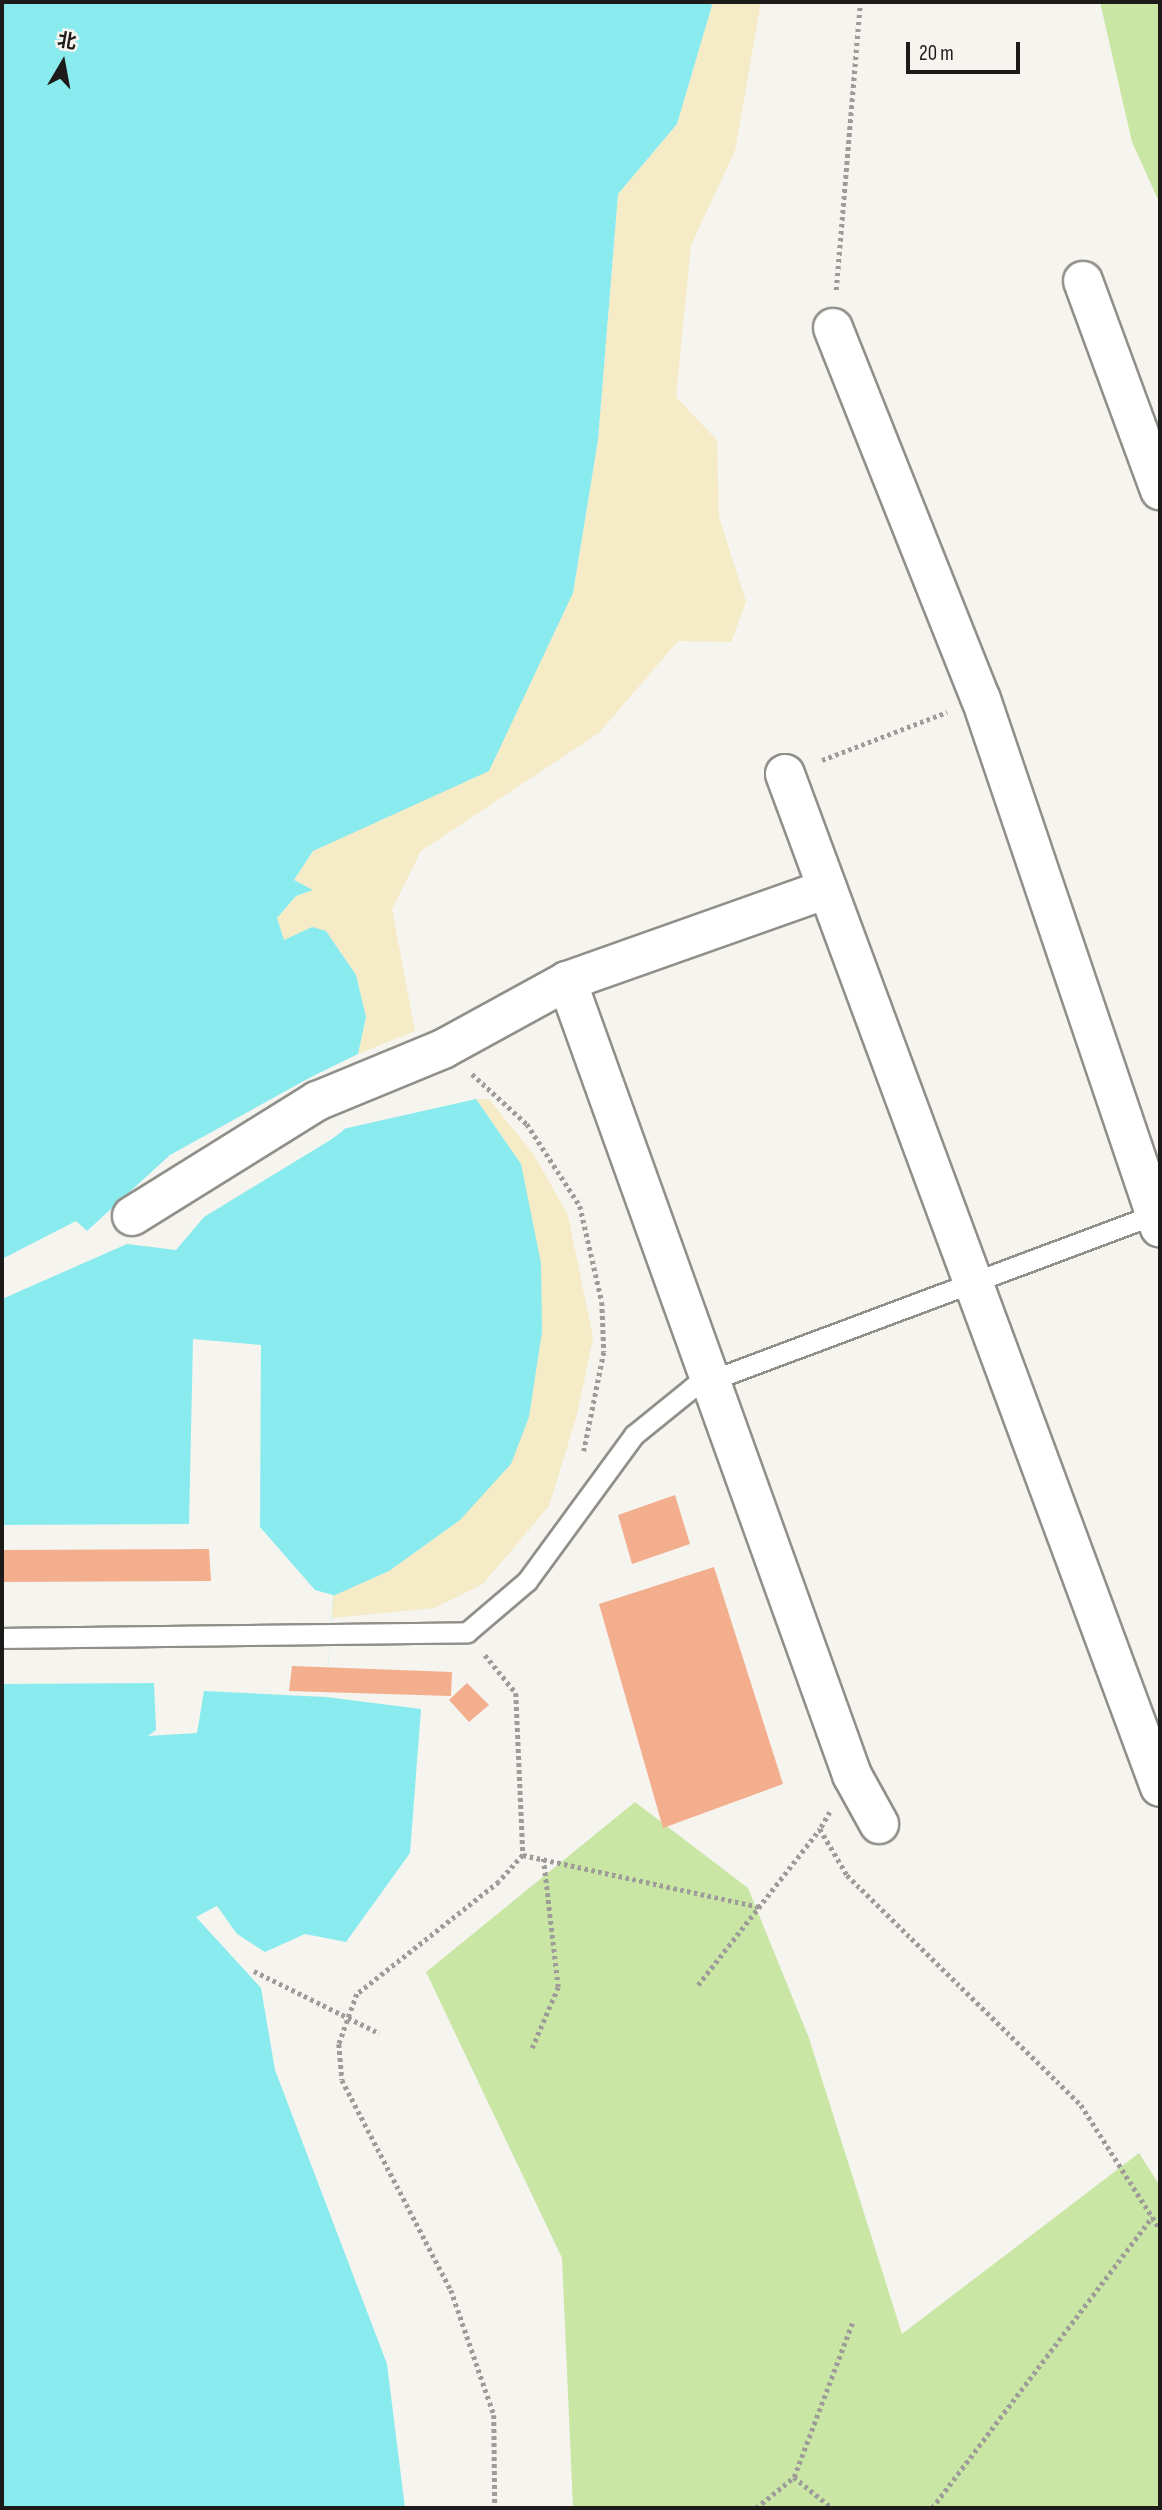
<!DOCTYPE html>
<html>
<head>
<meta charset="utf-8">
<style>
	body { margin:0 }
	#map { position:relative; width:1162px; height:2510px; overflow:hidden; background:#f6f4ef; font-family:"Sofia Sans Condensed","Noto Sans SC",sans-serif }
	div>[style] { position:absolute }
	[style*='--x'] { left:calc(var(--x)*1px); top:calc(var(--y)*1px); width:calc(var(--w)*1px); rotate:calc(var(--a)*1deg) }
	.green>* { inset:0; background:#c9e6a5 }
	.sand>* { inset:0; background:#f5ebc6 }
	.water>* { inset:0; background:#8aebee }
	.pier>* { inset:0; background:#f6f4ef }
	.building>* { inset:0; background:#f2ae8d }
	.path>* { height:4.5px; margin-top:-2.25px; transform-origin:0; background:repeating-linear-gradient(90deg,#9e9c98 0 3.5px,transparent 0 7px) }
	.roads { filter:drop-shadow(2px 0 #918f8a) drop-shadow(-2px 0 #918f8a) drop-shadow(0 2px #918f8a) drop-shadow(0 -2px #918f8a) }
	.service>* { height:19px; margin:-9.5px; padding:0 9.5px; transform-origin:9.5px; border-radius:9.5px; background:#fff }
	.minor>* { height:38px; margin:-19px; padding:0 19px; transform-origin:19px; border-radius:19px; background:#fff }
	span { translate:-50% -50%; white-space:nowrap; text-align:center; line-height:1.15; -webkit-text-stroke:7px #f6f4ef; paint-order:stroke }
	.frame { position:absolute; inset:0; border:4px solid #1c1b19; pointer-events:none }
	.north { position:absolute; left:28px; top:28px; width:70px; height:70px; -webkit-text-stroke:5px #f6f4ef; paint-order:stroke; rotate:10deg; font-size:19px; font-weight:700; line-height:28px; text-align:center; color:#1c1b19 }
	.north::after { content:''; display:block; margin:auto; width:24px; height:32px; background:#1c1b19; clip-path:polygon(50% 0,100% 100%,50% 72%,0 100%) }
	.scale { position:absolute; left:906px; top:42px; width:114px; height:32px; box-sizing:border-box; border:4px solid #1c1b19; border-top:0; padding-left:9px; font-size:21px; line-height:24px; white-space:nowrap; color:#1c1b19; -webkit-text-stroke:5px #f6f4ef; paint-order:stroke }
</style>
</head>
<body>
<div id="map">
	<div class="green">
		<div style="clip-path:polygon(1100px 2px,1160px 2px,1160px 204px,1132px 142px)"></div>
		<div style="clip-path:polygon(635px 1802px,748px 1888px,809px 2038px,902px 2334px,1139px 2153px,1160px 2186px,1160px 2508px,573px 2508px,562px 2258px,426px 1972px)"></div>
	</div>
	<div class="sand">
		<div style="clip-path:polygon(713px 2px,761px 2px,735px 151px,691px 245px,676px 397px,717px 440px,719px 517px,746px 602px,731px 642px,678px 641px,599px 733px,421px 851px,392px 909px,415px 1031px,358px 1054px,366px 1017px,356px 975px,335px 944px,312px 927px,284px 940px,277px 918px,296px 896px,312px 890px,294px 880px,313px 851px,366px 826px,573px 593px,598px 440px,618px 194px,677px 124px)"></div>
		<div style="clip-path:polygon(476px 1099px,489px 1099px,534px 1155px,568px 1215px,593px 1338px,577px 1415px,549px 1506px,483px 1584px,434px 1608px,332px 1618px,333px 1595px,389px 1571px,460px 1520px,521px 1164px)"></div>
	</div>
	<div class="water">
		<div style="clip-path:polygon(2px 2px,713px 2px,677px 124px,618px 194px,598px 440px,573px 593px,489px 771px,313px 851px,294px 880px,313px 890px,296px 896px,277px 918px,284px 940px,312px 927px,326px 931px,356px 975px,366px 1017px,358px 1054px,311px 1077px,343px 1129px,476px 1099px,521px 1164px,541px 1263px,542px 1332px,529px 1417px,511px 1464px,460px 1520px,389px 1571px,333px 1596px,326px 1697px,421px 1709px,410px 1853px,346px 1942px,305px 1934px,265px 1952px,237px 1934px,217px 1906px,196px 1917px,261px 1988px,275px 2070px,387px 2364px,405px 2508px,2px 2508px)"></div>
	</div>
	<div class="pier">
		<div style="clip-path:polygon(311px 1077px,344px 1130px,332px 1139px,204px 1217px,176px 1250px,127px 1244px,2px 1299px,2px 1259px,76px 1221px,87px 1231px,170px 1155px)"></div>
		<div style="clip-path:polygon(193px 1339px,261px 1345px,260px 1527px,315px 1590px,333px 1595px,326px 1697px,204px 1691px,197px 1733px,148px 1736px,156px 1730px,154px 1683px,2px 1684px,2px 1525px,189px 1524px)"></div>
	</div>
	<div class="building">
		<div style="clip-path:polygon(675px 1495px,690px 1544px,632px 1564px,618px 1515px)"></div>
		<div style="clip-path:polygon(209px 1549px,211px 1581px,2px 1582px,2px 1550px)"></div>
		<div style="clip-path:polygon(714px 1567px,783px 1784px,663px 1828px,599px 1604px)"></div>
		<div style="clip-path:polygon(292px 1666px,452px 1672px,451px 1696px,289px 1691px)"></div>
		<div style="clip-path:polygon(467px 1683px,489px 1705px,469px 1722px,449px 1700px)"></div>
	</div>
	<div class="path">
		<div style="--x:836;--y:290;--w:289;--a:-85.2"></div>
		<div style="--x:822;--y:760;--w:134;--a:-21"></div>
		<div style="--x:472;--y:1074;--w:74;--a:42.3"></div>
		<div style="--x:527;--y:1124;--w:98;--a:57.1"></div>
		<div style="--x:580;--y:1206;--w:98;--a:77.1"></div>
		<div style="--x:602;--y:1302;--w:50;--a:87.7"></div>
		<div style="--x:604;--y:1352;--w:101;--a:101.4"></div>
		<div style="--x:485;--y:1655;--w:49;--a:50.8"></div>
		<div style="--x:516;--y:1693;--w:162;--a:87.5"></div>
		<div style="--x:523;--y:1855;--w:36;--a:132"></div>
		<div style="--x:499;--y:1882;--w:181;--a:141.7"></div>
		<div style="--x:357;--y:1994;--w:53;--a:109.8"></div>
		<div style="--x:339;--y:2044;--w:36;--a:85"></div>
		<div style="--x:342;--y:2080;--w:237;--a:62.6"></div>
		<div style="--x:451;--y:2290;--w:132;--a:71"></div>
		<div style="--x:494;--y:2415;--w:93;--a:89.4"></div>
		<div style="--x:830;--y:1812;--w:20;--a:120"></div>
		<div style="--x:820;--y:1829;--w:53;--a:59.6"></div>
		<div style="--x:847;--y:1875;--w:328;--a:44.5"></div>
		<div style="--x:1081;--y:2105;--w:147;--a:57.5"></div>
		<div style="--x:523;--y:1855;--w:243;--a:12.4"></div>
		<div style="--x:254;--y:1971;--w:140;--a:26.4"></div>
		<div style="--x:698;--y:1985;--w:198;--a:-52"></div>
		<div style="--x:532;--y:2048;--w:66;--a:-66.9"></div>
		<div style="--x:558;--y:1987;--w:130;--a:-96.6"></div>
		<div style="--x:794;--y:2477;--w:49;--a:39.2"></div>
		<div style="--x:756;--y:2508;--w:49;--a:-39.2"></div>
		<div style="--x:794;--y:2477;--w:167;--a:-69.3"></div>
		<div style="--x:932;--y:2508;--w:365;--a:-52.9"></div>
	</div>
	<div class="roads">
		<div class="service">
			<div style="--x:2;--y:1638;--w:465;--a:-0.7"></div>
			<div style="--x:467;--y:1632;--w:79;--a:-40.4"></div>
			<div style="--x:527;--y:1581;--w:181;--a:-53.8"></div>
			<div style="--x:634;--y:1435;--w:76;--a:-39.1"></div>
			<div style="--x:693;--y:1387;--w:499;--a:-20.5"></div>
		</div>
		<div class="minor">
			<div style="--x:1083;--y:281;--w:223;--a:69.8"></div>
			<div style="--x:833;--y:328;--w:399;--a:68.3"></div>
			<div style="--x:981;--y:699;--w:558;--a:71.31"></div>
			<div style="--x:785;--y:774;--w:1080;--a:69.69"></div>
			<div style="--x:567;--y:981;--w:844;--a:70.25"></div>
			<div style="--x:852;--y:1775;--w:56;--a:61.1"></div>
			<div style="--x:132;--y:1216;--w:218;--a:-31.9"></div>
			<div style="--x:317;--y:1101;--w:136;--a:-22.4"></div>
			<div style="--x:443;--y:1049;--w:141;--a:-28.7"></div>
			<div style="--x:567;--y:981;--w:276;--a:-19.5"></div>
		</div>
	</div>
	<div class="frame"></div>
	<div class="north">北</div>
	<div class="scale">20 m</div>
</div>
</body>
</html>
